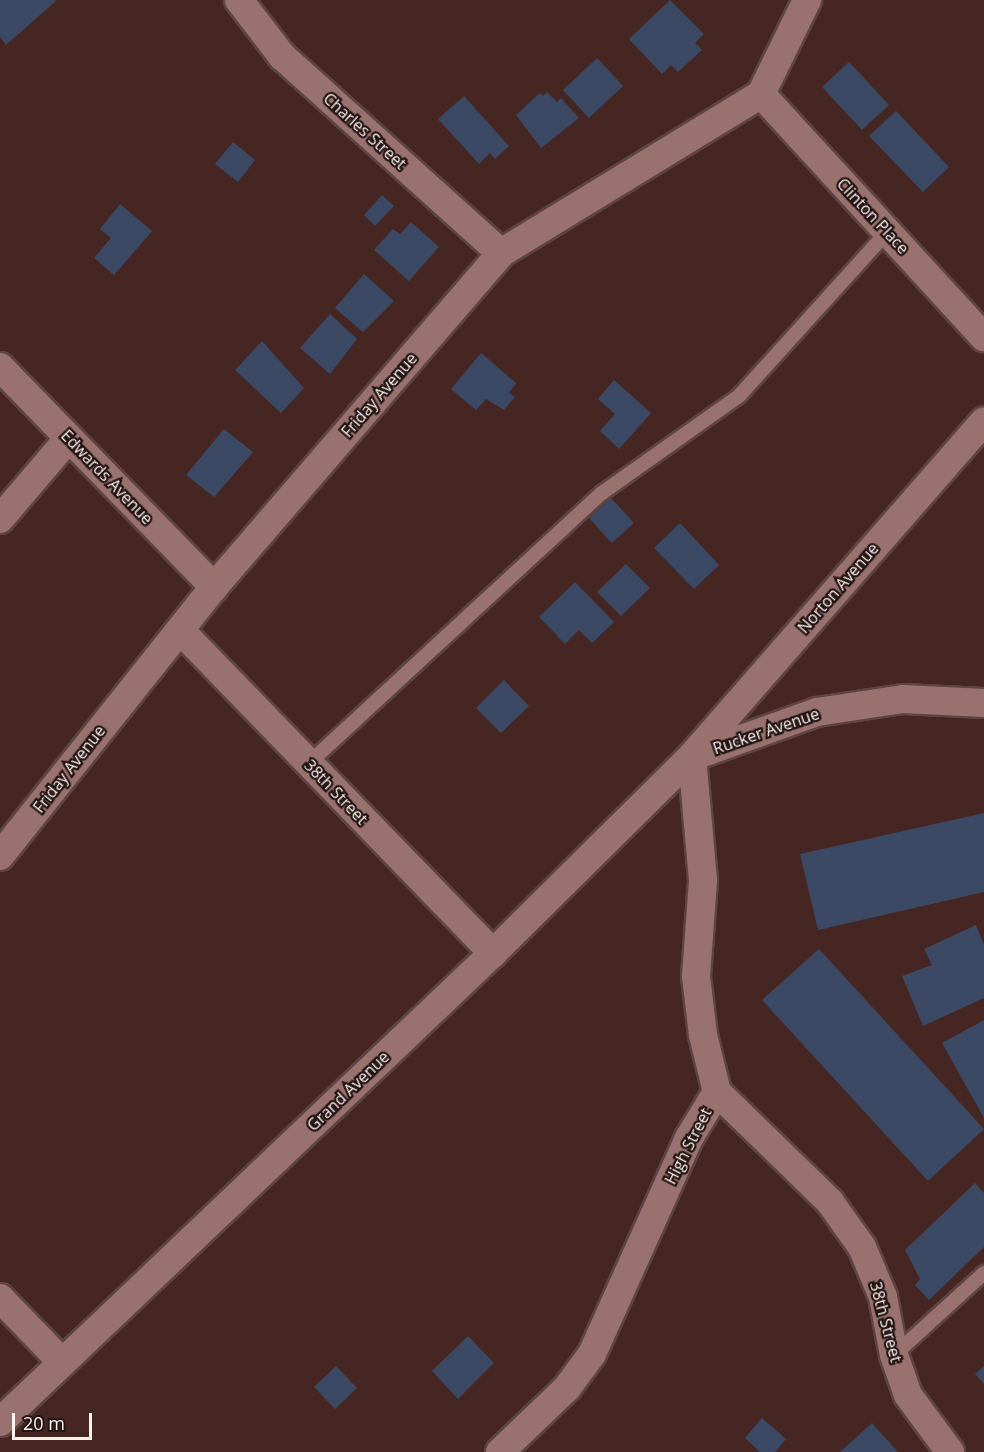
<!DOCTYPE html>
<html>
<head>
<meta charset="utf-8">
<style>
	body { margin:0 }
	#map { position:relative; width:984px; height:1452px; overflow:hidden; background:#462623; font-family:"Open Sans",sans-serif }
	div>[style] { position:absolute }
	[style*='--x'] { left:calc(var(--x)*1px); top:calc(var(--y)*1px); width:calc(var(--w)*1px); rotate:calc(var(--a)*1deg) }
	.building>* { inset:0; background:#3c4965 }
	.roads { filter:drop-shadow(2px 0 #5e4443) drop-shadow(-2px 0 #5e4443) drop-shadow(0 2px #5e4443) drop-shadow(0 -2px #5e4443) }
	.service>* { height:14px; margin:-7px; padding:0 7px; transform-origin:7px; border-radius:7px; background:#99726f }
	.minor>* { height:28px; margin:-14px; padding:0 14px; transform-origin:14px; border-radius:14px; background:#99726f }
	span { translate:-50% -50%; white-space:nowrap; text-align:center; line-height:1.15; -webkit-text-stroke:4.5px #221412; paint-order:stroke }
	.street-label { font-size:16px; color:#fff1f0 }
	.scale { position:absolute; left:12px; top:1413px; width:80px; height:27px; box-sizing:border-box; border:3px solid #fff1f0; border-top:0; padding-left:8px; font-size:18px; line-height:21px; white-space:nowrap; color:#fff1f0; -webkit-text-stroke:4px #221412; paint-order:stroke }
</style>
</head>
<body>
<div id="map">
	<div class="building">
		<div style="clip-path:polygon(0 0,55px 0,56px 1px,6px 45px,0 37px)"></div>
		<div style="clip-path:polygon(670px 0,704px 34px,695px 43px,702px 50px,678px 72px,671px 65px,662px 74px,629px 39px)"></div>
		<div style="clip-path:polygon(597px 58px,623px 86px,589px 118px,563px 90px)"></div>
		<div style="clip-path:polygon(849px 62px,889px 105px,862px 130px,822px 87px)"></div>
		<div style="clip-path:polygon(547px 92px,557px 102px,561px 98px,579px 118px,541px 148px,516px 115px,540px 93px,543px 96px)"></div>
		<div style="clip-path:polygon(464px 96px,509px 146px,495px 159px,490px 153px,479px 164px,438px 119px)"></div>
		<div style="clip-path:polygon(896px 111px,949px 167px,923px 192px,869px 136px)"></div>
		<div style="clip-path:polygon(233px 142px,255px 160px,238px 182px,215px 164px)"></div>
		<div style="clip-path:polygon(382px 195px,394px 206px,375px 226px,364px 215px)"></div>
		<div style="clip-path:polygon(120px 204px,152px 231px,114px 275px,94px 258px,111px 238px,100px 229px)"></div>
		<div style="clip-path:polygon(411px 222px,439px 247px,409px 281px,374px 250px,393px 229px,400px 234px)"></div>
		<div style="clip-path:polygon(364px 274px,394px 301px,363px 332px,335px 308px)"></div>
		<div style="clip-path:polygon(330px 314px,357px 339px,330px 374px,300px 348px)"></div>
		<div style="clip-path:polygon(262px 341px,304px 388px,281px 413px,235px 370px)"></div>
		<div style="clip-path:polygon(481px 353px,516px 383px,509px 393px,515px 397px,504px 410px,486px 399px,476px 410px,451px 389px)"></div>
		<div style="clip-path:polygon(614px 380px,651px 413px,619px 449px,600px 431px,615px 414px,598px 399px)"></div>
		<div style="clip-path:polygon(224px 429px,253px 452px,214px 497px,186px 475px)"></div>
		<div style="clip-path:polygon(611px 498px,634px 523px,612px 543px,589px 518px)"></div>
		<div style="clip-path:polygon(680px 523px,719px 565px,694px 589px,654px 548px)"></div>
		<div style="clip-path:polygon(626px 564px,650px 588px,621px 616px,597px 592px)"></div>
		<div style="clip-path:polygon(575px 582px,614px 622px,592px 643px,579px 630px,565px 644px,539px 617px)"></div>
		<div style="clip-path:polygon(504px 680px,529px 706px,501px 733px,476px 708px)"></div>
		<div style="clip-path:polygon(984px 813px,984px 892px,818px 930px,800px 854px)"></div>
		<div style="clip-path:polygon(976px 925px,984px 945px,984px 998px,923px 1026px,902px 976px,932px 965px,924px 949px)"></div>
		<div style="clip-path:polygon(819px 949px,984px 1129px,928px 1181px,762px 1000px)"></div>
		<div style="clip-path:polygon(984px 1020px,984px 1118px,942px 1043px)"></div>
		<div style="clip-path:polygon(975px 1183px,984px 1193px,984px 1247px,929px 1300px,915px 1285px,920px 1279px,905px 1250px)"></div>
		<div style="clip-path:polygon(468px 1336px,494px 1363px,458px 1399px,432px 1371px)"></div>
		<div style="clip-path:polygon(336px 1366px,357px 1388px,335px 1409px,314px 1387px)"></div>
		<div style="clip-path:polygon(984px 1366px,984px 1384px,975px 1374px)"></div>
		<div style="clip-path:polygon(762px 1418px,786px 1439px,775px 1452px,760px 1452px,745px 1438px)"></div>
		<div style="clip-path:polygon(872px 1423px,898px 1452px,840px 1452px)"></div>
	</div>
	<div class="roads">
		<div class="service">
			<div style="--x:309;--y:763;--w:398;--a:-42.7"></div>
			<div style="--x:602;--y:493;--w:168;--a:-35.3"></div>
			<div style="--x:739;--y:396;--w:221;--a:-47.9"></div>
			<div style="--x:894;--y:1355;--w:122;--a:-42.3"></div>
		</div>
		<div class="minor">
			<div style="--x:239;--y:0;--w:71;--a:52.5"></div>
			<div style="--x:282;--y:56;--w:295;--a:42"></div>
			<div style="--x:761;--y:94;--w:330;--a:47.5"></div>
			<div style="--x:0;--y:367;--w:307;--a:45.8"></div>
			<div style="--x:0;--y:519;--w:106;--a:-49.6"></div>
			<div style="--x:180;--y:630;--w:450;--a:45.9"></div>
			<div style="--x:694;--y:756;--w:131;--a:-19.7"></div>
			<div style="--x:817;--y:712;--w:87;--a:-8.6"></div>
			<div style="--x:903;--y:699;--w:81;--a:2.8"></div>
			<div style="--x:0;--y:856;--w:344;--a:-51.5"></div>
			<div style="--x:214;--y:587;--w:440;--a:-49.3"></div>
			<div style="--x:501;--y:253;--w:305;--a:-31.4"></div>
			<div style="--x:761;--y:94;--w:105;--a:-63.9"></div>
			<div style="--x:717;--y:1092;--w:158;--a:44.2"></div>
			<div style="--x:830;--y:1202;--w:55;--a:54.6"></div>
			<div style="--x:862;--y:1247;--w:54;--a:67.2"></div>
			<div style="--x:883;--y:1297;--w:59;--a:79.3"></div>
			<div style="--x:894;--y:1355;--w:42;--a:70.7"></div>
			<div style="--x:908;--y:1395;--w:71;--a:53.6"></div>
			<div style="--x:0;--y:1298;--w:89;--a:45.9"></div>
			<div style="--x:0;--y:1422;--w:680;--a:-43.57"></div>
			<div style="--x:493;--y:953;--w:280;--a:-44.7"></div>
			<div style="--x:692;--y:756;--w:444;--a:-48.9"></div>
			<div style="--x:500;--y:1452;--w:93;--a:-43.7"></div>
			<div style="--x:567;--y:1388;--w:42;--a:-53.7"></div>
			<div style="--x:592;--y:1354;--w:237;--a:-65.8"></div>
			<div style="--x:689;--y:1138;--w:54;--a:-58.7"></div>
			<div style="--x:717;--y:1092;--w:59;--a:-103.8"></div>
			<div style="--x:703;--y:1035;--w:59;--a:-96.8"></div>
			<div style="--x:696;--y:976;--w:96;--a:-85.8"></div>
			<div style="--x:703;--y:880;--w:124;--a:-95.1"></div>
		</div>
	</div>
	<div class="street-label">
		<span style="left:365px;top:131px;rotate:42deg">Charles Street</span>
		<span style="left:873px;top:216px;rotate:47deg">Clinton Place</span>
		<span style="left:379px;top:395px;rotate:-49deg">Friday Avenue</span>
		<span style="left:107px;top:477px;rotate:46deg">Edwards Avenue</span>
		<span style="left:838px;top:588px;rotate:-49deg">Norton Avenue</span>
		<span style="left:766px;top:731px;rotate:-19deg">Rucker Avenue</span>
		<span style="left:69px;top:769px;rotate:-52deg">Friday Avenue</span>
		<span style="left:336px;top:792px;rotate:46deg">38th Street</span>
		<span style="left:348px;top:1091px;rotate:-44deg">Grand Avenue</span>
		<span style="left:688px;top:1146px;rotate:-63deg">High Street</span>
		<span style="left:886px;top:1322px;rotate:75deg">38th Street</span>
	</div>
	<div class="scale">20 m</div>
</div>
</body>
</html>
